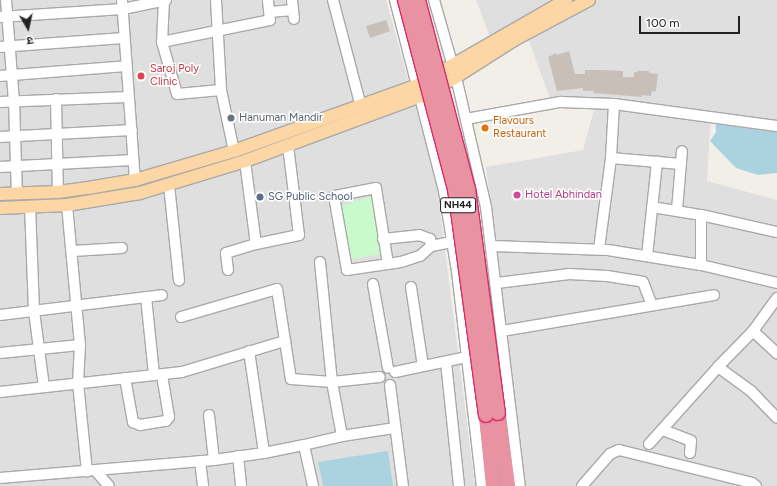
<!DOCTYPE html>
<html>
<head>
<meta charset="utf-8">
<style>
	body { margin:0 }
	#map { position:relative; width:777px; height:486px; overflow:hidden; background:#f2efe9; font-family:Figtree,"Noto Sans Devanagari",sans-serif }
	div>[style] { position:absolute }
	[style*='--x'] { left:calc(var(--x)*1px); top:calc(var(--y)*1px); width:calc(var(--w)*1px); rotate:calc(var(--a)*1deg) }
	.residential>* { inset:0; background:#e0dfdf }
	.park>* { inset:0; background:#c8facc }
	.water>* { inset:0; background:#aad3df }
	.building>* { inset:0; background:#c7bfb8 }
	.roads { filter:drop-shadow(1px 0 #a9a9a9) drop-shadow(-1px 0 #a9a9a9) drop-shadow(0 1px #a9a9a9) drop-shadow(0 -1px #a9a9a9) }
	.minor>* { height:10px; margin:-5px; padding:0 5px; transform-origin:5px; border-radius:5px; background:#fff }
	.major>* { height:12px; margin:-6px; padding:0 6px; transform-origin:6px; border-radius:6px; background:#fcd6a4 }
	.highway>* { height:14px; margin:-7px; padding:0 7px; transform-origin:7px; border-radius:7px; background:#e892a2 }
	.bridges { filter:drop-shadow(1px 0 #dc2a67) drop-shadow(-1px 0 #dc2a67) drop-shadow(0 1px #dc2a67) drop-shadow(0 -1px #dc2a67) }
	.highway-bridge>* { height:14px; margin:-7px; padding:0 7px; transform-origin:7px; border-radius:7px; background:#e892a2 }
	.dots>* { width:11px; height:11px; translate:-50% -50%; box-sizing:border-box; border:2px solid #fff; border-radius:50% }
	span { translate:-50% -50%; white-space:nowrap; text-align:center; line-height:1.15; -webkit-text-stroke:3px #fff; paint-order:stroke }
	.shield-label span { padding:1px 3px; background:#fff; border:1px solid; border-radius:3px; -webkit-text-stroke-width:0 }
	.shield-label { font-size:10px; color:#222; font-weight:700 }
	.health-label { font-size:11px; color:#be3a42 }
	.left { translate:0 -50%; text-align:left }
	.worship-label { font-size:11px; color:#5b616d }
	.food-label { font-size:11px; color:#c56008 }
	.hotel-label { font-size:11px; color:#b23c85 }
	.service-label { font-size:11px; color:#4e5e75 }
	.north { position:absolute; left:8px; top:8px; width:40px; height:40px; -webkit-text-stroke:3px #fff; paint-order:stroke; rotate:171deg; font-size:11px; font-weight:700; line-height:16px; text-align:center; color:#222 }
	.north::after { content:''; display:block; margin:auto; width:14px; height:18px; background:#222; clip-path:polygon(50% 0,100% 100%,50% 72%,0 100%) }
	.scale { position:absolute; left:639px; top:16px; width:101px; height:18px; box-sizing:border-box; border:2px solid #222; border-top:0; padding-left:5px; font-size:12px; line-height:14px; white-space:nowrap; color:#222; -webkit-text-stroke:3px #fff; paint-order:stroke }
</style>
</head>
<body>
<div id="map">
	<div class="residential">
		<div style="clip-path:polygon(0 0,386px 0,436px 179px,475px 486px,0 486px)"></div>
		<div style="clip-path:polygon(476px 0,777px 0,777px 125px,711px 112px,707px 181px,777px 200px,777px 486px,524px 486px,486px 167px,583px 150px,595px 106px,552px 104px,521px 19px,490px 37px)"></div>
	</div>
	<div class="park">
		<div style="clip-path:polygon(373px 196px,381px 254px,351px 259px,341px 206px)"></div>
	</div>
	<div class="water">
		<div style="clip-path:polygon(715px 120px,777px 131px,777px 173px,758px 175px,736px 168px,710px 141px,716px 132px)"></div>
		<div style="clip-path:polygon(388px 451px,393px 486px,323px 486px,318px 462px)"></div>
	</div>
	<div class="building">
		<div style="clip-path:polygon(386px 20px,390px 31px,370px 38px,366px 26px)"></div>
		<div style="clip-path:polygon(569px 51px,575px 74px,585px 74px,585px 70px,601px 70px,623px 71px,623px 77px,634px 77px,634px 72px,637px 72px,637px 71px,649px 71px,649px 73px,658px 74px,656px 91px,652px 91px,651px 96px,642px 95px,642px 97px,593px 93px,594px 91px,583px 91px,583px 88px,557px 91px,548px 57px,556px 53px,557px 55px)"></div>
	</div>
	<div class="roads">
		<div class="minor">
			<div style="--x:6;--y:0;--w:101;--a:85.5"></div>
			<div style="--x:14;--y:101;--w:93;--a:88.2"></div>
			<div style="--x:122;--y:0;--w:180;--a:85.9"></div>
			<div style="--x:164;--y:0;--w:42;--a:92.7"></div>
			<div style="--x:162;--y:42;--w:110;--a:-11.5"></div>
			<div style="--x:270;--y:20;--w:20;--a:-96"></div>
			<div style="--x:216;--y:0;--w:90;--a:86.8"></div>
			<div style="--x:221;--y:90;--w:62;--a:78"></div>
			<div style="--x:292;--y:0;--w:19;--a:84"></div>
			<div style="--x:333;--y:0;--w:111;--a:75.3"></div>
			<div style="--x:395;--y:0;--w:197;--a:75.6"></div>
			<div style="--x:444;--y:191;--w:81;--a:80.8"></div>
			<div style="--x:457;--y:271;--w:216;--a:83.4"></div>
			<div style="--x:434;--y:0;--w:80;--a:74.1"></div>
			<div style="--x:456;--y:77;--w:133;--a:77"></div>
			<div style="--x:486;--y:207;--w:281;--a:83.1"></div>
			<div style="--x:270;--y:12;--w:23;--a:-5"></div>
			<div style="--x:0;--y:17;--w:123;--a:-3.7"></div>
			<div style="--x:123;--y:9;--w:44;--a:-11.8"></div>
			<div style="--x:162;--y:42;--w:54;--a:73.9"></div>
			<div style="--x:177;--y:94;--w:44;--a:-5.2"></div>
			<div style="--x:0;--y:47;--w:124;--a:-4.2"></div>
			<div style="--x:0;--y:76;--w:126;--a:-4.5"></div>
			<div style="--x:56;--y:99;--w:93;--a:88.8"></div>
			<div style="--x:0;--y:102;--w:128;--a:-2.2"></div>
			<div style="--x:614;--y:104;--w:164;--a:7.7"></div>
			<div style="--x:466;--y:119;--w:96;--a:-10.3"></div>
			<div style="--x:560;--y:102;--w:54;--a:2.1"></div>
			<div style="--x:614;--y:104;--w:54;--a:93.2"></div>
			<div style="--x:611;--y:158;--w:92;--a:97.5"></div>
			<div style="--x:0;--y:137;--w:132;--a:-3"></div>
			<div style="--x:611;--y:158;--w:70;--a:4.9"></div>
			<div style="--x:245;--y:161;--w:84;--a:82.5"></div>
			<div style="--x:256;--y:244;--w:44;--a:-11.8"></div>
			<div style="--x:299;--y:235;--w:91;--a:-97"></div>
			<div style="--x:0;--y:167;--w:133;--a:-3"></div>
			<div style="--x:169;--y:185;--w:96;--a:84"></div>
			<div style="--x:67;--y:205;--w:141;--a:84.7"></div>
			<div style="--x:80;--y:345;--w:38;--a:93"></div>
			<div style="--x:78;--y:383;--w:89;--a:84.2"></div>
			<div style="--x:30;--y:206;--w:105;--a:87.8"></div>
			<div style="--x:34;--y:311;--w:77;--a:82.5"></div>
			<div style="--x:652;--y:207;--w:50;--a:9.3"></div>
			<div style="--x:677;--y:210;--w:59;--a:-85.2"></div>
			<div style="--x:383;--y:239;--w:36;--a:-6"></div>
			<div style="--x:419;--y:235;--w:12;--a:20"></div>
			<div style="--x:430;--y:239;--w:7;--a:82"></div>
			<div style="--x:492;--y:246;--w:116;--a:2"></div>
			<div style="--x:608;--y:250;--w:94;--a:9.2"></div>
			<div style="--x:701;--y:265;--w:78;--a:13.3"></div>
			<div style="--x:73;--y:251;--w:49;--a:-3.5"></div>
			<div style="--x:647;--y:256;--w:95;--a:-83.9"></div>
			<div style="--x:320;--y:262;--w:121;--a:84.3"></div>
			<div style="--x:332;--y:382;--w:55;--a:79.5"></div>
			<div style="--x:388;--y:264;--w:77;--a:-99"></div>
			<div style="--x:376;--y:188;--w:43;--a:169.2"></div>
			<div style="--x:334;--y:196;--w:75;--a:80"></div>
			<div style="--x:347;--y:270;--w:41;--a:-8.3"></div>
			<div style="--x:388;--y:264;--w:13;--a:-9"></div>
			<div style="--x:401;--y:262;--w:20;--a:-18"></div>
			<div style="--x:420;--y:256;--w:15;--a:-42"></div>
			<div style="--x:431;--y:246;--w:21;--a:-11"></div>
			<div style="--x:701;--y:265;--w:50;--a:-90"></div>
			<div style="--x:701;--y:215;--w:78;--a:12.6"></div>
			<div style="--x:228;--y:270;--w:17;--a:-97"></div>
			<div style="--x:226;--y:253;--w:31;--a:-17"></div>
			<div style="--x:497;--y:283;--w:73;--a:-7.1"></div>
			<div style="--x:569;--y:274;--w:38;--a:3"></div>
			<div style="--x:607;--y:276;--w:36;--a:9"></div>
			<div style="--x:643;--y:282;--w:25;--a:69"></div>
			<div style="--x:373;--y:284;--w:85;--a:79.9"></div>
			<div style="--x:411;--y:287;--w:80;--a:81.4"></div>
			<div style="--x:146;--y:297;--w:78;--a:84.1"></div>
			<div style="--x:777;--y:298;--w:41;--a:126"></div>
			<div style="--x:753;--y:331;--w:50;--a:134.2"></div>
			<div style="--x:718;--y:367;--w:41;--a:36"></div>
			<div style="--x:751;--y:391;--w:37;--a:46"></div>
			<div style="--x:0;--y:315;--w:163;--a:-7"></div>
			<div style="--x:181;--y:317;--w:100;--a:-16.3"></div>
			<div style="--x:277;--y:289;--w:91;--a:81.2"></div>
			<div style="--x:291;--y:379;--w:41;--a:4.2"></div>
			<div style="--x:332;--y:382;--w:48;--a:-5.9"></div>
			<div style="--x:502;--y:331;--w:215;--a:-9.6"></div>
			<div style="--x:753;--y:331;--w:33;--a:43"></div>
			<div style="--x:249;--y:351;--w:103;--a:81.6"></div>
			<div style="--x:0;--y:353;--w:80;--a:-5.7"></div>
			<div style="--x:446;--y:362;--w:125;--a:84"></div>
			<div style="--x:395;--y:372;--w:74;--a:-11.8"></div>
			<div style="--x:125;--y:378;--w:45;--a:79.7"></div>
			<div style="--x:133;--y:422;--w:8;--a:23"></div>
			<div style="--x:140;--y:425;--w:26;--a:-9"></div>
			<div style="--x:166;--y:421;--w:5;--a:-53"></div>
			<div style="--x:169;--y:417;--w:43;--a:-99.5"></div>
			<div style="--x:390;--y:385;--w:102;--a:82.7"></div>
			<div style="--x:0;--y:392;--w:183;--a:-6.3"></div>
			<div style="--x:182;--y:372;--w:108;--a:-16.8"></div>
			<div style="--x:209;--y:415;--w:45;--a:83.7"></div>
			<div style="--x:663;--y:430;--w:30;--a:21"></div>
			<div style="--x:691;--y:441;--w:12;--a:95"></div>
			<div style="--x:649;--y:444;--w:103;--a:-48.1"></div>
			<div style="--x:238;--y:456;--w:30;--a:84"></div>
			<div style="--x:200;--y:461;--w:25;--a:83"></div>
			<div style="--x:95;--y:470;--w:21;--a:49"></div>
			<div style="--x:0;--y:478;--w:215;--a:-4.8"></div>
			<div style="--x:214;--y:460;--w:50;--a:-8"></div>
			<div style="--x:264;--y:453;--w:41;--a:-11.3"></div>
			<div style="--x:313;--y:486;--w:42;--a:-102.4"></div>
			<div style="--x:304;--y:445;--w:39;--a:-13"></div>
			<div style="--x:342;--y:436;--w:54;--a:-8.6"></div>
			<div style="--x:582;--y:486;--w:43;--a:-48.8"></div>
			<div style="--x:610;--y:454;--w:10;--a:-24"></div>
			<div style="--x:619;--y:450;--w:137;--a:13.9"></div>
			<div style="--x:752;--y:483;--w:5;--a:37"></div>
		</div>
		<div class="major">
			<div style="--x:0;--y:194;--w:58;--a:-2"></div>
			<div style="--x:58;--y:192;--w:30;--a:-8"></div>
			<div style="--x:88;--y:188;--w:48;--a:-9.7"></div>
			<div style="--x:135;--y:180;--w:103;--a:-16.3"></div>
			<div style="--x:234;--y:151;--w:195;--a:-19.7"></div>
			<div style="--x:418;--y:85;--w:171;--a:-29.9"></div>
			<div style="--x:0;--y:208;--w:67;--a:-2.6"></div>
			<div style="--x:67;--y:205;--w:74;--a:-9.3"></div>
			<div style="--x:140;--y:193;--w:110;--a:-16.9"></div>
			<div style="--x:245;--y:161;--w:188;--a:-20.3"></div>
			<div style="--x:421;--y:96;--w:40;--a:-28"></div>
			<div style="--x:456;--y:77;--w:69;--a:-32.5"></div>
			<div style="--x:514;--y:40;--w:85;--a:-28.1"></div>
		</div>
		<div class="highway">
			<div style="--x:498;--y:413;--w:74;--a:82.2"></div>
			<div style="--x:486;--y:415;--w:71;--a:84.4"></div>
		</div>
	</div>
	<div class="bridges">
		<div class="highway-bridge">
			<div style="--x:405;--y:0;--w:196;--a:75.2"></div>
			<div style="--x:455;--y:189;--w:228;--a:82.2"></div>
			<div style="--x:418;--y:0;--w:196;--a:75.2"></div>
			<div style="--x:468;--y:189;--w:226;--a:82.4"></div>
		</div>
	</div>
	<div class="dots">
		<div style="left:141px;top:76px;background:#e0444e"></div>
		<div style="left:231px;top:118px;background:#6b7280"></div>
		<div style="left:485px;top:128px;background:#e8710a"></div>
		<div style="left:517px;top:195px;background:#d1479c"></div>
		<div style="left:260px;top:197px;background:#5c6f8a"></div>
	</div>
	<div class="shield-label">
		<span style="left:458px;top:205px">NH44</span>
	</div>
	<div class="health-label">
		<span class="left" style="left:150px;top:76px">Saroj Poly<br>Clinic</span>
	</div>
	<div class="worship-label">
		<span class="left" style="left:239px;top:118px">Hanuman Mandir</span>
	</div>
	<div class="food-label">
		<span class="left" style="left:493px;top:128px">Flavours<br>Restaurant</span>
	</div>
	<div class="hotel-label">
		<span class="left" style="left:525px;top:195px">Hotel Abhindan</span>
	</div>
	<div class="service-label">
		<span class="left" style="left:268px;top:197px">SG Public School</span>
	</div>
	<div class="north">उ</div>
	<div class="scale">100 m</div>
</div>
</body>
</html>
